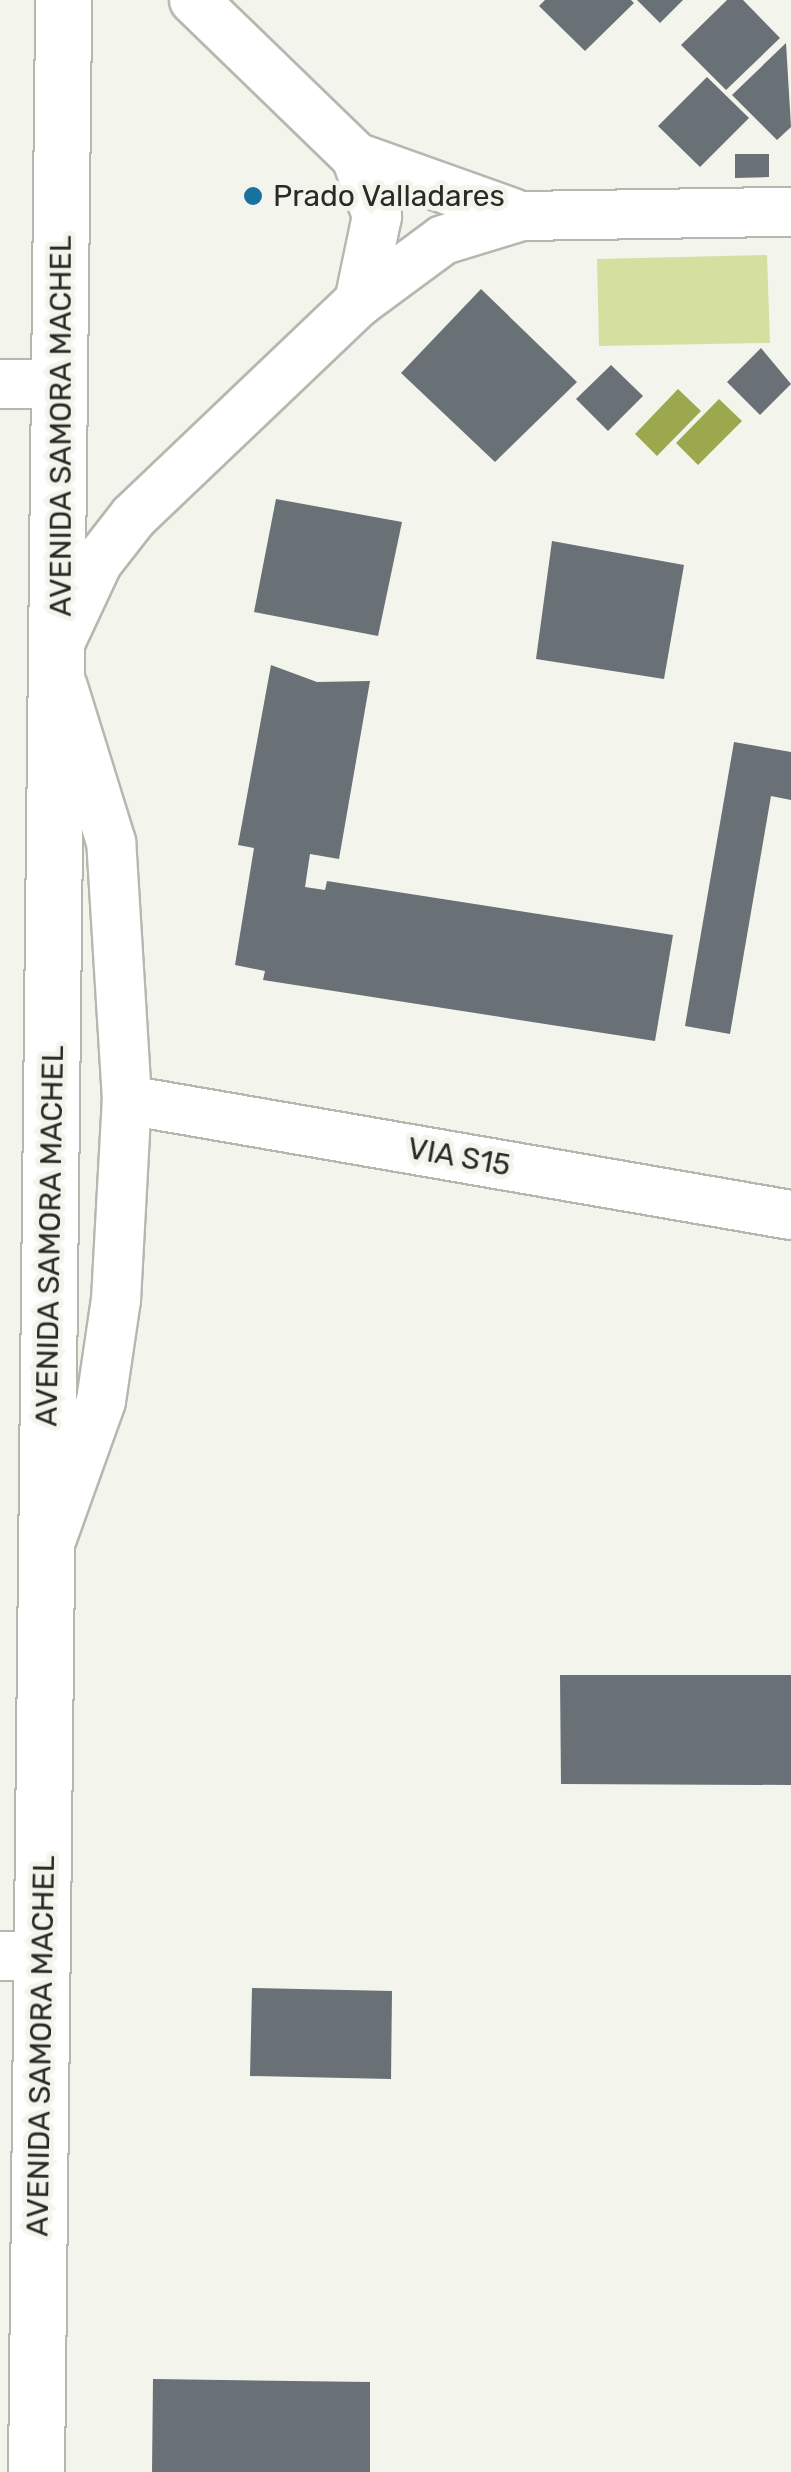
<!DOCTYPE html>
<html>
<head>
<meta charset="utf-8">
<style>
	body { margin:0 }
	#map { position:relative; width:791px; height:2472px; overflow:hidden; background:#f3f5ec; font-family:Rubik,sans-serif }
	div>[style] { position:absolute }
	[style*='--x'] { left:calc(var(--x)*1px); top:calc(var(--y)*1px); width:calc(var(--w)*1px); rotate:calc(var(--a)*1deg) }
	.green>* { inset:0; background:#d5e0a0 }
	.water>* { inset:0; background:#9ba84d }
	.building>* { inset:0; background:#697076 }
	.roads { filter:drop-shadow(2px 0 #b6b8b0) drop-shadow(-2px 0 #b6b8b0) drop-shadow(0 2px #b6b8b0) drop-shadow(0 -2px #b6b8b0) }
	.minor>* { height:48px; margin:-24px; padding:0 24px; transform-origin:24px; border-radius:24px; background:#fff }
	.major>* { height:55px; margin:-27.5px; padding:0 27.5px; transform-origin:27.5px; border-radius:27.5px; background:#fff }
	.dots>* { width:28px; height:28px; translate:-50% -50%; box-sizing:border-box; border:5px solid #f3f5ec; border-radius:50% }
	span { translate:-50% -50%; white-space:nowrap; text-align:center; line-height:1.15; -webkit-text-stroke:10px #f3f5ec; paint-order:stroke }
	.poi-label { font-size:30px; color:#292926 }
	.left { translate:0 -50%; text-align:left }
	.street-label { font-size:30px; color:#292926 }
</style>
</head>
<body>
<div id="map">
	<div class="green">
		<div style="clip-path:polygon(767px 255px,770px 343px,599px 346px,597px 259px)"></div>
	</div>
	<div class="water">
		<div style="clip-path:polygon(678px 389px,701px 411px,657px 456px,635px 434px)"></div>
		<div style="clip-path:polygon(719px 399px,742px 421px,698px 465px,676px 443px)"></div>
	</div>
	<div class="building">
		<div style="clip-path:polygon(545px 0,631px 0,634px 3px,585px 51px,539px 6px)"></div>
		<div style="clip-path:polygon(637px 0,683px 0,660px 23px)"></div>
		<div style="clip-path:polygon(727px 0,743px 0,780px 38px,726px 90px,681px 45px)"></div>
		<div style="clip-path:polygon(786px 43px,791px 127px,777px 140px,732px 95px)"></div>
		<div style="clip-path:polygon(707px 77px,749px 118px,700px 167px,658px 126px)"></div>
		<div style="clip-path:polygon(735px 154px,769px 154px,769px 177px,735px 178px)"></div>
		<div style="clip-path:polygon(481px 289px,577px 382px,495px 462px,401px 373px)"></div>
		<div style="clip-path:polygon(761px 348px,791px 384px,760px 415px,727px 382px)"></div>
		<div style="clip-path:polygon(611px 365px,643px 396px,608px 431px,576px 399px)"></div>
		<div style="clip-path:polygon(276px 499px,402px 522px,378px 636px,254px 612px)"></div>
		<div style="clip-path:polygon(552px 541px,684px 565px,664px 679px,536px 659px)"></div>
		<div style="clip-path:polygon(271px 665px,317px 682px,370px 681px,339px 859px,310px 854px,305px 887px,325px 890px,327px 881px,673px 935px,655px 1041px,263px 980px,265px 971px,235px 965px,254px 848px,238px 845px)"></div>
		<div style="clip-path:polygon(734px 742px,791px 752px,791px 800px,771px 796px,730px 1034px,685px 1026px)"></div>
		<div style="clip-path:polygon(560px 1675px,791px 1675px,791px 1785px,561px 1784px)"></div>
		<div style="clip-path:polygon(252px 1988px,392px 1991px,391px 2079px,250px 2076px)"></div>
		<div style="clip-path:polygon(153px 2379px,370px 2382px,370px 2472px,152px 2472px)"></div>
	</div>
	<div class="roads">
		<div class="minor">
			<div style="--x:194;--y:0;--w:226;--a:44.1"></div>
			<div style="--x:356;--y:157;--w:166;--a:19.7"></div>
			<div style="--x:356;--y:157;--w:63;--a:70.4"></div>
			<div style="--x:377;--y:216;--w:88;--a:101.8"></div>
			<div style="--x:0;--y:384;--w:61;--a:0.9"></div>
			<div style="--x:60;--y:643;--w:89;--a:-64.9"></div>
			<div style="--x:98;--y:562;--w:58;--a:-52"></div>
			<div style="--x:134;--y:516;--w:311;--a:-43.6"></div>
			<div style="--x:359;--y:302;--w:104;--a:-36.4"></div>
			<div style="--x:443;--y:240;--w:83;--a:-16.9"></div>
			<div style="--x:522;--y:216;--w:269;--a:-0.9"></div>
			<div style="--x:127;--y:1100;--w:674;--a:9.83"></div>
			<div style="--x:52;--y:1538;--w:145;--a:-70.3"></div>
			<div style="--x:101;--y:1401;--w:102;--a:-81.6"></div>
			<div style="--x:116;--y:1300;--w:200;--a:-86.9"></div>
			<div style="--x:127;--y:1100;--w:258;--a:-93.5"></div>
			<div style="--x:111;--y:842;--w:162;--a:-107.2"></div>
			<div style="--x:0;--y:1956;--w:43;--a:0"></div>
		</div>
		<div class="major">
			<div style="--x:36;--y:2472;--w:2472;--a:-89.37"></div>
		</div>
	</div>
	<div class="dots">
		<div style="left:253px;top:196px;background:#1971a0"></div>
	</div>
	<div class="poi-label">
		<span class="left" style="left:273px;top:196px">Prado Valladares</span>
	</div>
	<div class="street-label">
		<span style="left:61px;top:426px;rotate:-90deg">AVENIDA SAMORA MACHEL</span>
		<span style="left:459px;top:1157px;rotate:10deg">VIA S15</span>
		<span style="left:50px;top:1236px;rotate:-89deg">AVENIDA SAMORA MACHEL</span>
		<span style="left:41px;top:2046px;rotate:-89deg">AVENIDA SAMORA MACHEL</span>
	</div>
</div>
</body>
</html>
